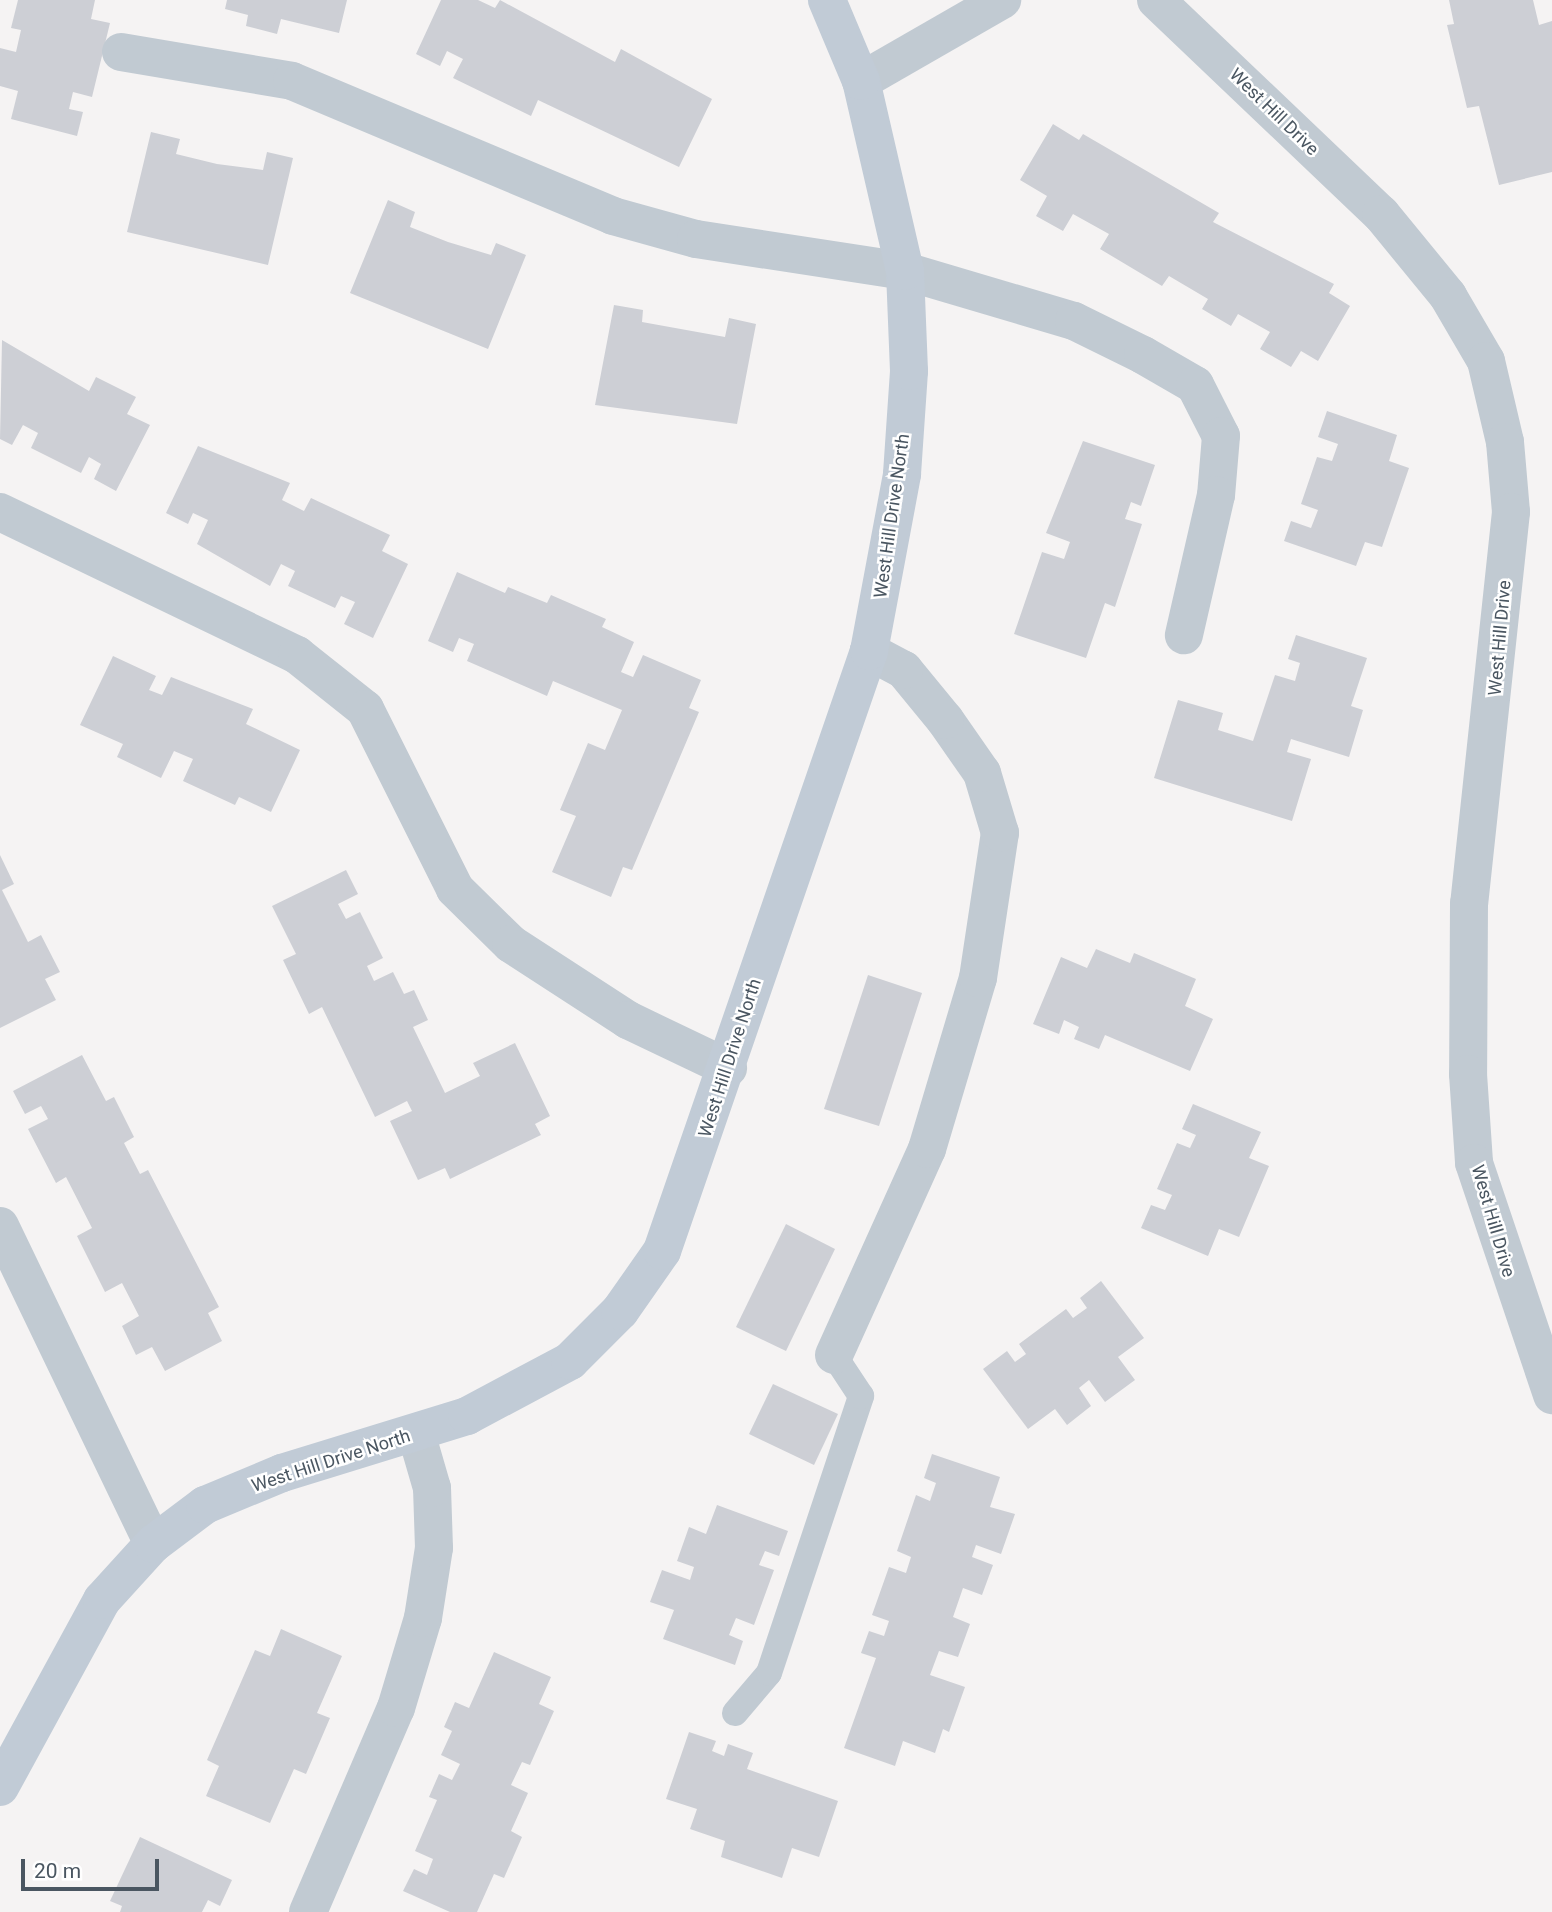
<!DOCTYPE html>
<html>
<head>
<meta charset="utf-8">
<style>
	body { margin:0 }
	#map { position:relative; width:1552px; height:1912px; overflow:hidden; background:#f5f3f3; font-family:Roboto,sans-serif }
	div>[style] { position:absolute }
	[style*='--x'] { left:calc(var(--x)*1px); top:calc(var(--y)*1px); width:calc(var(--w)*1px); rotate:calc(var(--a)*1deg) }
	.building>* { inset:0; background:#cdcfd5 }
	.lane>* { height:26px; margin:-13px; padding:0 13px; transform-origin:13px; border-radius:13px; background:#c1cad2 }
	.street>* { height:38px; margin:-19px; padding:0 19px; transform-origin:19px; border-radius:19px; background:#c1cad2 }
	.secondary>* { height:38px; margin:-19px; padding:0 19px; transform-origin:19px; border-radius:19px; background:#c1cbd6 }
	span { translate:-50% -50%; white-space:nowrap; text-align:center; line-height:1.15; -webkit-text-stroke:5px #fff; paint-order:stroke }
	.street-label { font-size:18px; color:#4a5661 }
	.scale { position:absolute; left:21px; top:1859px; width:138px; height:32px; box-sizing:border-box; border:4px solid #4a5661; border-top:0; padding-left:9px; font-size:21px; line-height:24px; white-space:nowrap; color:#4a5661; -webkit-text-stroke:5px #fff; paint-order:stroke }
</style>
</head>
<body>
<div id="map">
	<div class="building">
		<div style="clip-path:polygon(18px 0,95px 0,91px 19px,110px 23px,92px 97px,73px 92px,69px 109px,83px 112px,77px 136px,11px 119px,18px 91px,0 86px,0 48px,16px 52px,21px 30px,11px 28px)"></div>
		<div style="clip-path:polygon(227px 0,347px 0,339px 33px,281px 19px,277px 34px,246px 26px,248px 15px,225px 9px)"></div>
		<div style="clip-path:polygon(441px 0,478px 0,495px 8px,500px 0,615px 62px,621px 49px,712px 99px,679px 167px,538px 100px,531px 116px,453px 78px,463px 59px,447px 51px,440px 66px,416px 54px)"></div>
		<div style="clip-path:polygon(1449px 0,1533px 0,1539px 25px,1552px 21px,1552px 172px,1499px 185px,1479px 106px,1467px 108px,1447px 25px,1454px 24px)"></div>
		<div style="clip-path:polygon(1053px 124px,1079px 140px,1083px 134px,1219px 213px,1213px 222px,1334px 284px,1329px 293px,1350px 306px,1318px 361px,1301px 351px,1291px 367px,1260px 349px,1270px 332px,1238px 314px,1231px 326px,1202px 309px,1208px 299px,1169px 276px,1162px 286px,1100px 249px,1109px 234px,1073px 214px,1063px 231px,1036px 216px,1047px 196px,1020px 180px)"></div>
		<div style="clip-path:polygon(151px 132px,180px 139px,176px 154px,217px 164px,263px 170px,267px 152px,293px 158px,268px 265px,127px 232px)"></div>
		<div style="clip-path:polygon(388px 200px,415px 212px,410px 227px,448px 242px,491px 255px,496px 243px,526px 255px,488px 349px,350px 293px)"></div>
		<div style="clip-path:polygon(614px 305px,643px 310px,642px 322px,725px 337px,729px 318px,756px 324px,737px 424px,595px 405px)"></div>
		<div style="clip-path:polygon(2px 340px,89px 391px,96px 377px,136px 397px,127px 414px,150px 425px,116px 491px,94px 479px,101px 464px,89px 457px,81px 473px,31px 448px,38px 433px,23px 425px,12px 445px,0 439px)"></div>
		<div style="clip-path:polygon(1327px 411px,1397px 435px,1389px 461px,1409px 468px,1382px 547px,1365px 542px,1356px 566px,1284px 541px,1291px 521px,1311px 528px,1318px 510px,1301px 504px,1317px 457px,1332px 461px,1338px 444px,1318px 437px)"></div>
		<div style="clip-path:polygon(1083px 441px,1155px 465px,1141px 506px,1131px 502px,1125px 519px,1142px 524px,1115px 607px,1105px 603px,1086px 658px,1014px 634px,1042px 552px,1064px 559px,1070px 542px,1046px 533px)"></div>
		<div style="clip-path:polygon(198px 446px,290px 483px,282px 500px,304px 511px,311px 498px,390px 535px,382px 551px,408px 564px,373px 638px,344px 624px,355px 602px,341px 596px,335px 608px,288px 586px,295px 571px,281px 564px,270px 586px,197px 544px,208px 520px,193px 513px,188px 524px,166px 513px)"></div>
		<div style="clip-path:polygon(457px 572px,505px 593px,508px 587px,547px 603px,551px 595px,606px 619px,602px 627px,634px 642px,621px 672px,633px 677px,643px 655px,701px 680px,689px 708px,699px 712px,632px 870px,623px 867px,611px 897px,552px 872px,576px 816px,560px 810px,588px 743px,605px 750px,622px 710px,553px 681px,547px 696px,467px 661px,474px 644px,459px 638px,453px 652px,428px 641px)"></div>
		<div style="clip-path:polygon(1296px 635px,1367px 658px,1351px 706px,1363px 710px,1349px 757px,1291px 739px,1287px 752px,1311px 759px,1292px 821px,1154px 778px,1178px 700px,1223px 713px,1218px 730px,1253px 741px,1275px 675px,1295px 681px,1300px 663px,1288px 659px)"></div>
		<div style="clip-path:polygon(113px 656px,156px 676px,149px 690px,162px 695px,171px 677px,253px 709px,246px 724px,300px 750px,271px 812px,239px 797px,235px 805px,183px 781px,193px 759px,174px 751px,161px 778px,117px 757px,123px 744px,80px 725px)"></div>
		<div style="clip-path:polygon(0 855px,14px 884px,2px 890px,28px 942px,41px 935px,60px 972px,45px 979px,56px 1000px,0 1028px)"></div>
		<div style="clip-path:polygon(346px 870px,358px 894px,338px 904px,346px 919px,360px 912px,383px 958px,367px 966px,374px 981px,393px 972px,404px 994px,414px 990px,428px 1020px,413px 1027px,445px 1093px,480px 1076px,473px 1063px,515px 1043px,550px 1116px,535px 1124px,541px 1135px,450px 1179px,445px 1168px,418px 1180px,390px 1121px,412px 1111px,407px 1101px,375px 1117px,322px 1007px,309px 1014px,283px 960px,296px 954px,272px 906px)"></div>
		<div style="clip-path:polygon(1096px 949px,1130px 963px,1134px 953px,1196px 979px,1185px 1006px,1213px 1019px,1190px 1071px,1105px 1035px,1099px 1049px,1074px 1039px,1079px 1027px,1064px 1020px,1059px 1034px,1033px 1024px,1061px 957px,1087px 968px)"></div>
		<div style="clip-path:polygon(868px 975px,922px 993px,879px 1126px,824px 1109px)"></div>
		<div style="clip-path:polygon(82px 1055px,106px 1101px,114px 1097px,134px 1137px,124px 1143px,140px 1174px,148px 1170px,219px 1307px,208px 1313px,222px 1341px,165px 1371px,152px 1347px,136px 1355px,122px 1326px,139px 1316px,122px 1283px,105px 1292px,77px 1236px,92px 1228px,66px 1177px,56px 1183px,28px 1129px,48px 1119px,41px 1106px,25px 1114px,13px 1091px)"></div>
		<div style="clip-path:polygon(1193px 1104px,1261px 1132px,1249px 1158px,1269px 1166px,1239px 1237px,1219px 1229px,1208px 1256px,1141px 1228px,1151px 1205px,1165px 1210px,1172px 1195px,1157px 1189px,1177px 1143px,1190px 1148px,1196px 1135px,1182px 1129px)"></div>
		<div style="clip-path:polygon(786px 1224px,835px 1249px,786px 1351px,736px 1327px)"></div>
		<div style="clip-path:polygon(1101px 1281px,1144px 1338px,1118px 1357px,1135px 1380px,1105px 1402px,1089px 1380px,1079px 1388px,1091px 1406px,1067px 1425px,1055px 1409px,1028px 1429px,983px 1369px,1007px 1351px,1015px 1362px,1026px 1354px,1019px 1344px,1066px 1309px,1073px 1318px,1087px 1308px,1080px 1298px)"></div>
		<div style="clip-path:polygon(773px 1384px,838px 1414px,814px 1465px,749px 1434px)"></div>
		<div style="clip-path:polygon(932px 1454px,1000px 1477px,990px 1507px,1015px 1514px,1001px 1554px,976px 1545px,972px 1557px,993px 1565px,982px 1595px,963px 1588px,953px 1617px,970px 1624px,958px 1657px,939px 1651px,930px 1675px,965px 1687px,949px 1732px,943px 1729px,935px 1753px,903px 1741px,895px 1766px,844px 1748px,876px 1658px,861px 1653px,869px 1631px,884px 1636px,889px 1621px,872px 1615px,889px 1567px,906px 1573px,911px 1557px,897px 1551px,916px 1495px,930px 1501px,936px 1483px,924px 1478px)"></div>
		<div style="clip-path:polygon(717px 1505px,788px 1531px,779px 1556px,765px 1551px,759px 1565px,774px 1570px,754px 1625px,736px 1618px,729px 1635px,743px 1641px,735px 1665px,663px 1639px,674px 1610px,650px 1602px,662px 1570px,690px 1580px,694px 1567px,677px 1561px,689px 1527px,706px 1534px)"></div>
		<div style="clip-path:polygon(281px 1629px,342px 1656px,317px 1713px,330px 1718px,306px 1774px,294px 1769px,270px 1823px,206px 1796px,219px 1766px,207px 1760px,255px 1650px,270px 1656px)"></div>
		<div style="clip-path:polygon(494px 1652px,551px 1677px,539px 1704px,554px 1711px,530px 1765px,522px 1762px,511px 1785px,528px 1793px,511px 1831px,522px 1837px,504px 1878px,494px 1874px,477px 1912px,450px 1912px,403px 1891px,414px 1869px,427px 1875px,433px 1859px,415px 1851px,437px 1800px,429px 1797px,439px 1774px,452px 1780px,460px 1764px,441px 1755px,452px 1731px,444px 1727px,455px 1702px,469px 1708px)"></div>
		<div style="clip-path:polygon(689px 1732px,716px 1741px,712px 1751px,724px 1756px,728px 1744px,753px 1753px,747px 1769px,838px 1801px,819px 1857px,792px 1848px,782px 1878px,721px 1857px,725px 1841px,690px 1829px,697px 1809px,666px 1799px)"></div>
		<div style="clip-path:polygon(140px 1837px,232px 1880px,220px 1906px,208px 1900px,202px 1912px,120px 1912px,122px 1906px,110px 1901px)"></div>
	</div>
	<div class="lane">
		<div style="--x:735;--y:1713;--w:52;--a:-49.6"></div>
		<div style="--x:769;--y:1673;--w:292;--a:-71.6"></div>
		<div style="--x:861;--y:1396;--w:49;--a:-123.4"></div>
	</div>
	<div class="street">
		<div style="--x:1156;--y:0;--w:311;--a:43.6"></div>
		<div style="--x:1381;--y:214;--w:106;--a:50.7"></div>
		<div style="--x:1448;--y:296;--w:75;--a:59.7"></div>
		<div style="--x:1486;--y:361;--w:83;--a:76.8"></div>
		<div style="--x:1505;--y:442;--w:70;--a:85.1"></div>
		<div style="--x:1511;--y:512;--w:393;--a:96.1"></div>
		<div style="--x:1469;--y:903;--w:171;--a:90.3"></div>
		<div style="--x:1468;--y:1074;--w:89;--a:86.1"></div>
		<div style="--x:1474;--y:1163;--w:245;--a:71.4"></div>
		<div style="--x:121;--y:52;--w:173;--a:9.6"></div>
		<div style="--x:292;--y:81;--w:348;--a:22.8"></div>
		<div style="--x:613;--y:216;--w:86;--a:15.5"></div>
		<div style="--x:696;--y:239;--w:211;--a:8.7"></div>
		<div style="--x:905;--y:271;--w:176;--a:16.5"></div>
		<div style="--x:1074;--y:321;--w:77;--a:26.2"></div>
		<div style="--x:1143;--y:355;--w:60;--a:30"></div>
		<div style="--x:1195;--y:385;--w:57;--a:63"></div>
		<div style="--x:1221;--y:436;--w:59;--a:94.8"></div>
		<div style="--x:1216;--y:495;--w:144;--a:102.9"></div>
		<div style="--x:861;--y:81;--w:163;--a:-29.9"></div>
		<div style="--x:0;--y:512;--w:330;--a:25.7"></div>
		<div style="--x:297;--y:655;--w:87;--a:38.5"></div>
		<div style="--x:365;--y:709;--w:201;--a:63.4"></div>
		<div style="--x:455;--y:889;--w:78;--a:44.5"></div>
		<div style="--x:511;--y:944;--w:140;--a:33"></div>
		<div style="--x:628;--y:1020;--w:111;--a:25.6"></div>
		<div style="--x:0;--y:1226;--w:353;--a:64.3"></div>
		<div style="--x:834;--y:1355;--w:226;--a:-65.7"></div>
		<div style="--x:927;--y:1149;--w:178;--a:-73.4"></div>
		<div style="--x:978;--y:978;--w:147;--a:-81.4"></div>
		<div style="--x:1000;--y:833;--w:63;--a:-106.7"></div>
		<div style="--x:982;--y:773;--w:65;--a:-124.9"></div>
		<div style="--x:945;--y:720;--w:65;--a:-129.4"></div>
		<div style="--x:904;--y:670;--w:40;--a:-152"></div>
		<div style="--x:308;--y:1912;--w:222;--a:-66.7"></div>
		<div style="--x:396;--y:1708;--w:94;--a:-73.3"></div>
		<div style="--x:423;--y:1618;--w:71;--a:-81.1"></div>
		<div style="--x:434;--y:1548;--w:60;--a:-91.9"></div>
		<div style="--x:432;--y:1488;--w:57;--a:-106.2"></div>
	</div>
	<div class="secondary">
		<div style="--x:0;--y:1787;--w:213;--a:-61.4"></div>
		<div style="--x:102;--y:1600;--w:76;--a:-47.7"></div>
		<div style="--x:153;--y:1544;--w:65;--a:-36.9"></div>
		<div style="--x:205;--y:1505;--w:83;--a:-22.6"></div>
		<div style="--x:282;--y:1473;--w:194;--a:-17.1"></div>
		<div style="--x:467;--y:1416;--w:117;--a:-28.1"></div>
		<div style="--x:570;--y:1361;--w:71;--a:-45"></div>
		<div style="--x:620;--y:1311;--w:73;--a:-55"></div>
		<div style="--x:662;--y:1251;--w:635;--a:-70.97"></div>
		<div style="--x:869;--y:651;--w:180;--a:-79.4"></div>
		<div style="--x:902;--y:474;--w:103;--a:-86.1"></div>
		<div style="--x:909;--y:371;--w:100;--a:-92.3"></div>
		<div style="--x:905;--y:271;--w:195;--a:-103"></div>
		<div style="--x:861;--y:81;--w:88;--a:-112.8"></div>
	</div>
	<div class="street-label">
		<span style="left:1274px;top:112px;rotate:44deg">West Hill Drive</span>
		<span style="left:892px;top:516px;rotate:-82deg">West Hill Drive North</span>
		<span style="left:1500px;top:638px;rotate:-85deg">West Hill Drive</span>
		<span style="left:730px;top:1058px;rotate:-72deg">West Hill Drive North</span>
		<span style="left:1493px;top:1221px;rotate:74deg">West Hill Drive</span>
		<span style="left:331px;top:1461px;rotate:-18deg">West Hill Drive North</span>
	</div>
	<div class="scale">20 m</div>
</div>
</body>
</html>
